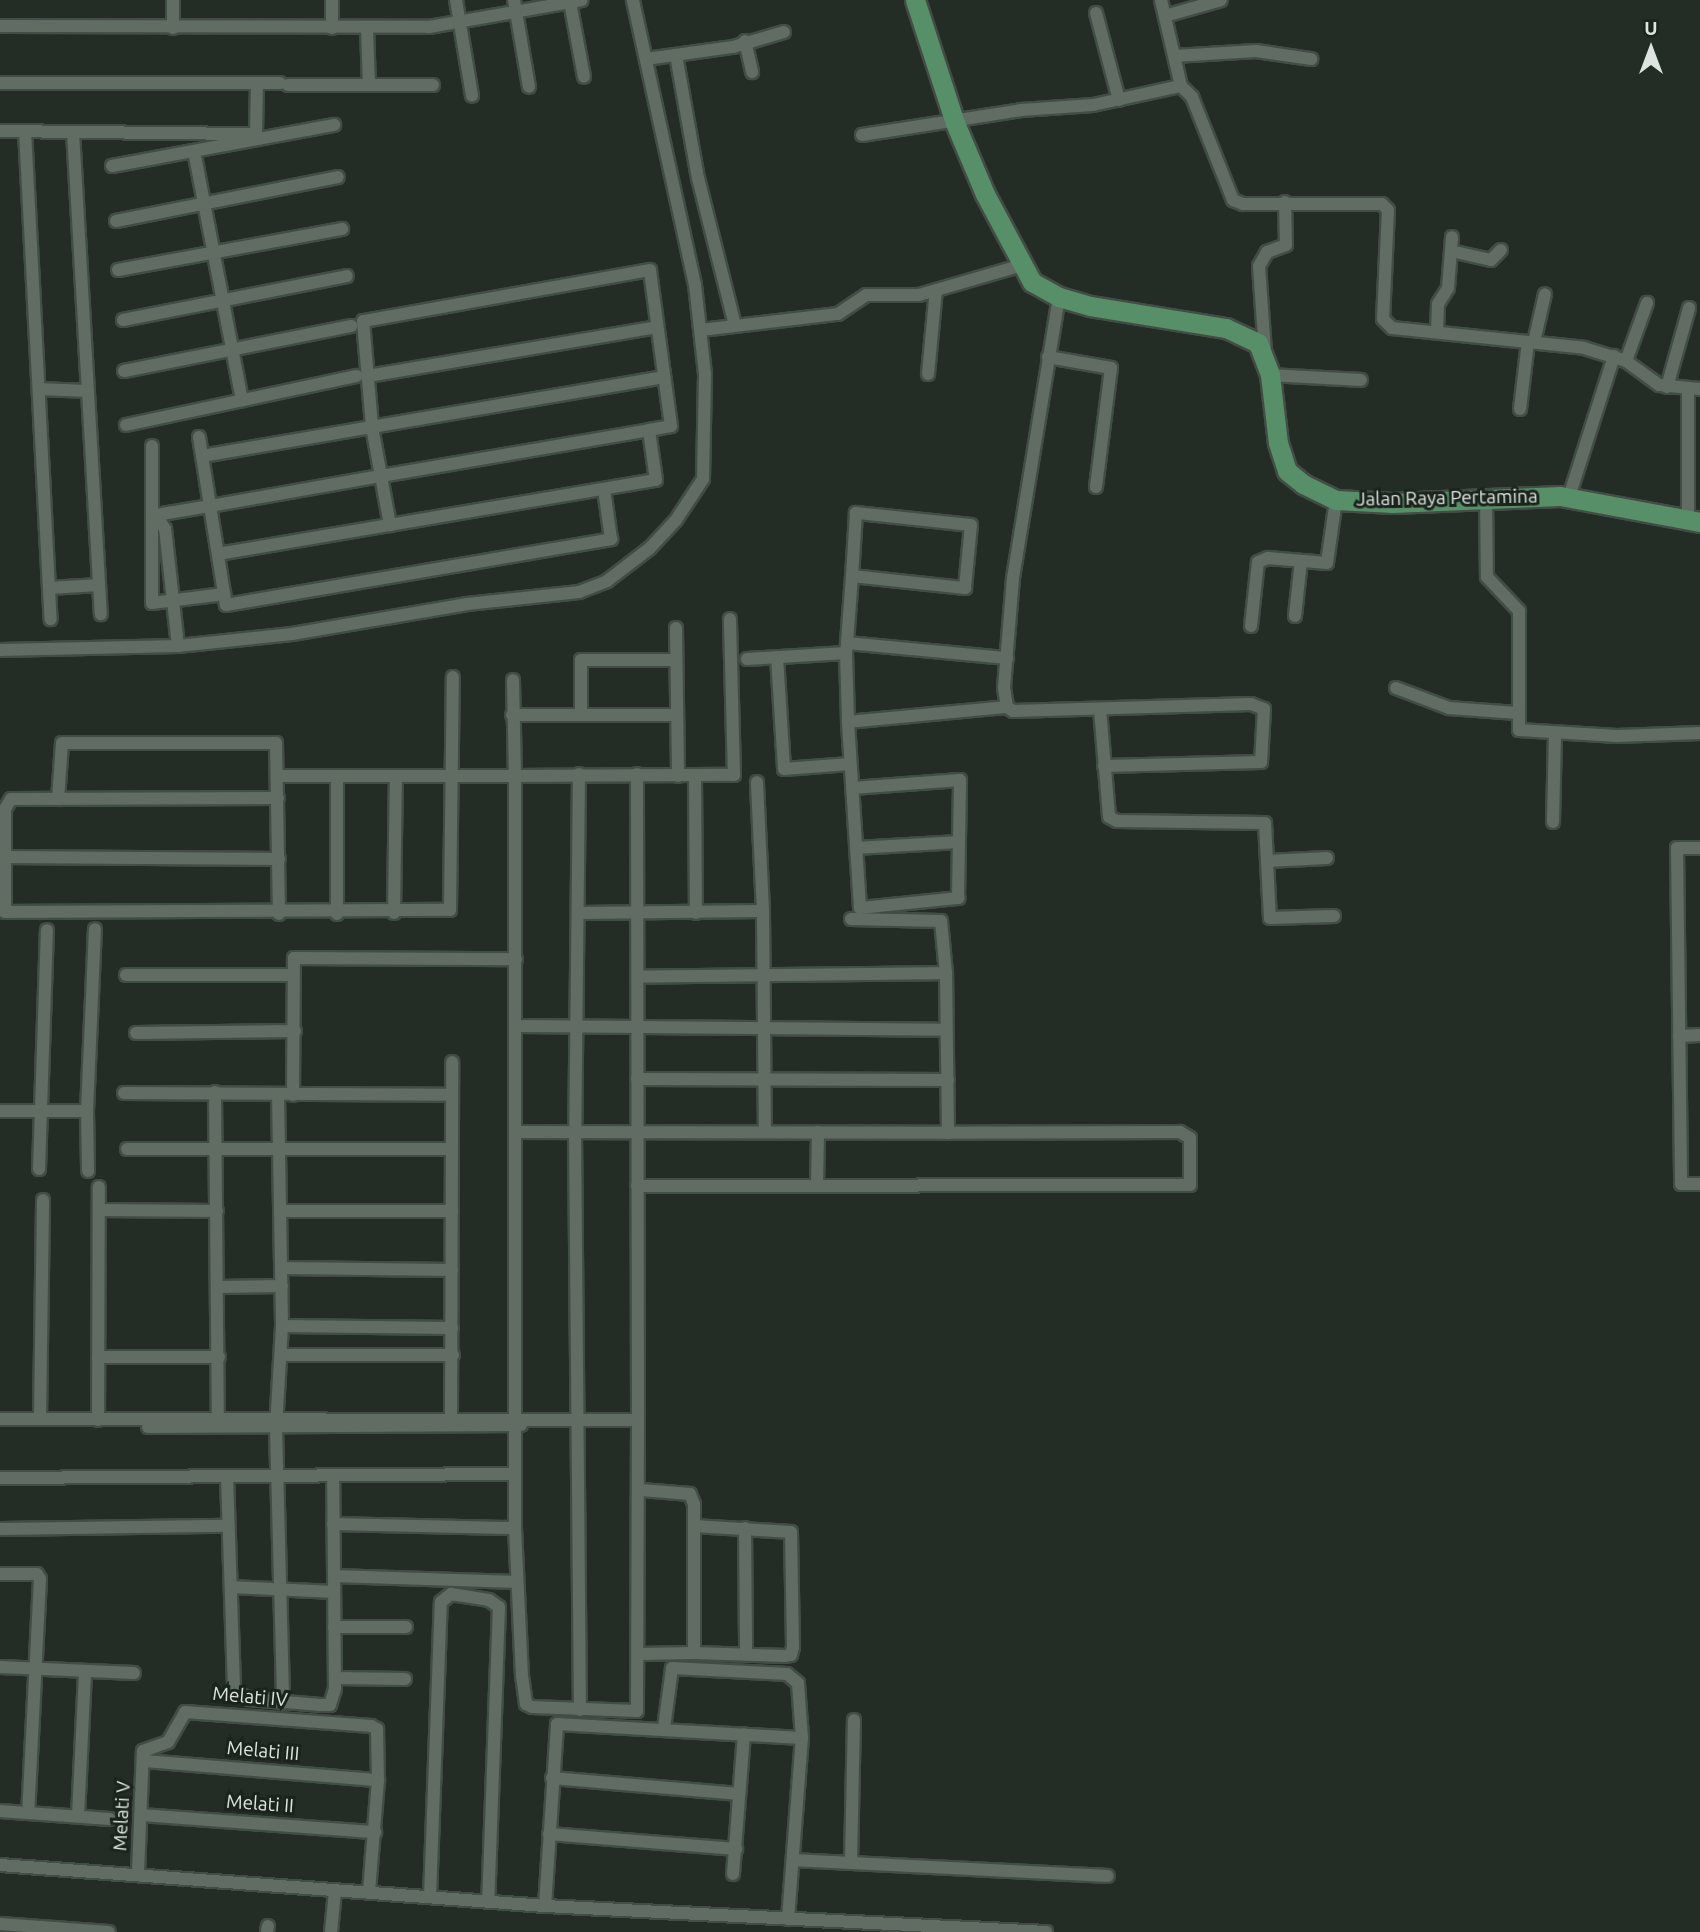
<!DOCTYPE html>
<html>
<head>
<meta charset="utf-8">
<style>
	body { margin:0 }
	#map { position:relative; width:1700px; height:1932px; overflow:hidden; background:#232d26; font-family:Ubuntu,sans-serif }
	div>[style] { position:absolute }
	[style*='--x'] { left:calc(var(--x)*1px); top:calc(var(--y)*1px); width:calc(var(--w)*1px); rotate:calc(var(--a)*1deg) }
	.roads { filter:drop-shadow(2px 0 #434c45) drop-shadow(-2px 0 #434c45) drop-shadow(0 2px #434c45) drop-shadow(0 -2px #434c45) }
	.street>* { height:12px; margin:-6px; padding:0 6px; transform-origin:6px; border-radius:6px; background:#616c63 }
	.primary>* { height:19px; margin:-9.5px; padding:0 9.5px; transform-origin:9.5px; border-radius:9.5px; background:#578f68 }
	span { translate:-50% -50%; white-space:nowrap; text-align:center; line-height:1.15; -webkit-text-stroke:6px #1a241c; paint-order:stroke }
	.street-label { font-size:19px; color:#dee4df }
	.north { position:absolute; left:1616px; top:14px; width:70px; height:70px; -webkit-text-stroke:5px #1a241c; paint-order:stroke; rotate:0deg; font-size:19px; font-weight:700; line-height:28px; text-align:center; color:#dee4df }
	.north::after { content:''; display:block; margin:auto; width:24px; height:32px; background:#dee4df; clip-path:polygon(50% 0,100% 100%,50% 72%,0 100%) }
</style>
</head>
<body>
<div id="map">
	<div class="roads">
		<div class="street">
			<div style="--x:173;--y:0;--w:28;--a:90"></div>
			<div style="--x:332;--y:0;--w:28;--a:90"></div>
			<div style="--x:456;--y:0;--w:97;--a:80.5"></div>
			<div style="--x:514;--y:0;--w:88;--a:80.2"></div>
			<div style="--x:570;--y:2;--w:76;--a:79.4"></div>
			<div style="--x:1096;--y:13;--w:90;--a:75.2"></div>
			<div style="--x:1165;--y:16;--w:58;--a:-15.9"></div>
			<div style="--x:0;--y:26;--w:429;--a:0.1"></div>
			<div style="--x:429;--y:27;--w:155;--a:-10"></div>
			<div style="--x:367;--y:28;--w:57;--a:88"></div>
			<div style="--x:745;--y:41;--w:32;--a:77"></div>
			<div style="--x:676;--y:55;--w:125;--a:79.9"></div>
			<div style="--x:698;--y:178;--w:152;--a:75.9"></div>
			<div style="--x:1175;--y:56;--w:81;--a:-3.5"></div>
			<div style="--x:1256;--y:51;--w:56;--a:8.3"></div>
			<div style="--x:646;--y:59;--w:88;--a:-7.9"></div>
			<div style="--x:733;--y:47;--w:53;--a:-16.4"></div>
			<div style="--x:0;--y:83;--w:280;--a:0"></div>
			<div style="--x:288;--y:85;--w:145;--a:0"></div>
			<div style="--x:1181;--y:86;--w:16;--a:45"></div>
			<div style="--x:1192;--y:97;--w:111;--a:68.3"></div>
			<div style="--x:1233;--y:200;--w:11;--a:22"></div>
			<div style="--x:1243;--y:204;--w:139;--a:0"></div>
			<div style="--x:1382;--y:204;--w:8;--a:45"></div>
			<div style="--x:1388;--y:210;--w:109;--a:92.6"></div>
			<div style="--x:1383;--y:319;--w:13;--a:45"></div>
			<div style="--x:1392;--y:328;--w:193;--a:5.9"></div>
			<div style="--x:1584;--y:348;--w:44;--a:17.2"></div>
			<div style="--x:1626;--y:361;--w:41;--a:36"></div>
			<div style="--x:1659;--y:385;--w:41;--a:5.6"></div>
			<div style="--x:0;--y:131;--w:256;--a:0.7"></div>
			<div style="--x:256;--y:134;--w:51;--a:-88.9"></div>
			<div style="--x:25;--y:131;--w:489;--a:87"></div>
			<div style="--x:73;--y:132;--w:483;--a:86.7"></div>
			<div style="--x:862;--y:135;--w:161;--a:-8.9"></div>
			<div style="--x:1021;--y:110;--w:72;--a:-4"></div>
			<div style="--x:1093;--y:105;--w:90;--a:-12.2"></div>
			<div style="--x:1181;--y:86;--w:88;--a:-103.1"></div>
			<div style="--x:194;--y:151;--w:254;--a:79.1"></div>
			<div style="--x:112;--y:166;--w:226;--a:-10.5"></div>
			<div style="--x:116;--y:221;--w:226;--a:-11.2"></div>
			<div style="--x:1451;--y:251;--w:41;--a:12.7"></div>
			<div style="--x:1491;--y:260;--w:14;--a:-45"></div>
			<div style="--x:118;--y:270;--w:228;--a:-10.4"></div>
			<div style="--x:1059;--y:297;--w:285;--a:99.3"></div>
			<div style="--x:1013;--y:578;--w:110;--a:94.7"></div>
			<div style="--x:1004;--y:688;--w:19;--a:81"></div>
			<div style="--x:1007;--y:707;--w:7;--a:34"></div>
			<div style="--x:1013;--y:711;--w:238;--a:-1.7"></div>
			<div style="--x:1251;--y:704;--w:14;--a:21"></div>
			<div style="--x:1264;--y:709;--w:53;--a:93.2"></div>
			<div style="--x:1261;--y:762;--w:157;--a:178.5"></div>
			<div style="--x:123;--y:320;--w:228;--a:-11.1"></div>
			<div style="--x:701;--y:330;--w:138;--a:-6.7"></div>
			<div style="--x:838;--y:314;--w:34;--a:-34"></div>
			<div style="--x:866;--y:295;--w:53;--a:0"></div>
			<div style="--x:919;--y:295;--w:107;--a:-16.2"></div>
			<div style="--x:1437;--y:332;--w:28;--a:-88"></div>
			<div style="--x:1438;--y:304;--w:19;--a:-58"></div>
			<div style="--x:1448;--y:288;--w:51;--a:-85.5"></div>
			<div style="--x:1534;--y:342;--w:49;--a:-77.1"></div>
			<div style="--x:1265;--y:352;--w:86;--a:-94"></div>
			<div style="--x:1259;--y:266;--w:16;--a:-60"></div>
			<div style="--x:1267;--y:252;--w:20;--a:-20"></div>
			<div style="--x:1286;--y:245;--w:43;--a:-91.3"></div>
			<div style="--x:1048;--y:357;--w:64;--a:9.9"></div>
			<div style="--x:1111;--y:368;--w:120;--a:97.2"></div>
			<div style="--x:1626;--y:361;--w:62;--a:-70.1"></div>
			<div style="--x:124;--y:371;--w:232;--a:-11.2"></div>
			<div style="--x:928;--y:374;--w:84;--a:-84.6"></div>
			<div style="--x:1270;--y:375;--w:91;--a:3.1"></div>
			<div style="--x:368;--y:376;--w:293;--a:-9.6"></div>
			<div style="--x:1667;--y:387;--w:82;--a:-74.4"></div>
			<div style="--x:39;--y:389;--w:49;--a:2.3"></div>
			<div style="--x:1688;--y:389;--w:128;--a:90"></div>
			<div style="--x:1520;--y:409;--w:67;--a:-83.2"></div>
			<div style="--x:126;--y:425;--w:236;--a:-12"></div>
			<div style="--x:199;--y:437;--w:170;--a:80.9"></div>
			<div style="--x:226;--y:605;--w:391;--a:-9.7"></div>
			<div style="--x:611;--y:539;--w:50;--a:-98"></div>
			<div style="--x:152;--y:446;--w:157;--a:90"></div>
			<div style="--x:152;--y:603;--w:73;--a:-7.1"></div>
			<div style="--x:202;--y:456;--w:469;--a:-9.7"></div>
			<div style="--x:1569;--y:497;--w:148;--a:-72.3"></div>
			<div style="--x:1486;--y:499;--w:78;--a:89.3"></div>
			<div style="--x:1487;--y:577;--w:47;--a:46.7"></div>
			<div style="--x:1519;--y:611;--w:119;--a:90"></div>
			<div style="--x:1519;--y:730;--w:98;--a:3.5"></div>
			<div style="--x:1617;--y:736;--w:83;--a:-2.1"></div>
			<div style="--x:218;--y:554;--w:444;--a:-9.6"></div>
			<div style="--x:656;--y:480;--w:50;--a:-98"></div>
			<div style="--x:852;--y:576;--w:114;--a:6.1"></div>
			<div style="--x:965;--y:588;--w:63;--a:-84.6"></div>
			<div style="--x:971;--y:525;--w:116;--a:-174"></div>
			<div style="--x:856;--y:513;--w:63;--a:93.6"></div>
			<div style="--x:852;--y:576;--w:67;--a:94.3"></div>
			<div style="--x:847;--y:643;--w:10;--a:96"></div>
			<div style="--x:846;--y:653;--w:69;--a:88.3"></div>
			<div style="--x:848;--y:722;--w:186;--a:86.3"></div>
			<div style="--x:860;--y:908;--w:99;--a:-5.8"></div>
			<div style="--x:958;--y:898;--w:118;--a:-89"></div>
			<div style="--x:960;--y:780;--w:108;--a:175.8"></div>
			<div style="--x:49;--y:588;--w:50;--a:-3.4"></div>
			<div style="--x:1295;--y:616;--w:55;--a:-83.8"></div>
			<div style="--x:1251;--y:626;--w:64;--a:-83.8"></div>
			<div style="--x:1258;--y:562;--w:11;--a:-22"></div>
			<div style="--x:1268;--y:558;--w:59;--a:4.8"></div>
			<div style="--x:1327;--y:563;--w:64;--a:-81.9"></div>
			<div style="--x:676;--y:628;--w:148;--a:89.2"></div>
			<div style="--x:847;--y:643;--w:161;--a:5.4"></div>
			<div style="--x:178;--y:646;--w:118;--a:-96.3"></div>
			<div style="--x:165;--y:529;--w:17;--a:-123"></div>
			<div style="--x:156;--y:515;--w:55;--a:-9.5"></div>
			<div style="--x:210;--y:506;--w:174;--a:-10"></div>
			<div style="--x:381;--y:476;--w:272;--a:-9.7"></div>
			<div style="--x:649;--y:430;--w:22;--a:-10"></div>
			<div style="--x:671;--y:426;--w:157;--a:-97.7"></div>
			<div style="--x:650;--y:270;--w:291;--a:169.9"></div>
			<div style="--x:363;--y:321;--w:106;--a:85.1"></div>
			<div style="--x:372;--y:427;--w:100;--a:79.6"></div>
			<div style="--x:0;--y:650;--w:178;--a:-1.3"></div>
			<div style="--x:178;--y:646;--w:115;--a:-6"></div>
			<div style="--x:292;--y:634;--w:178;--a:-9.7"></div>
			<div style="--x:467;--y:604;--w:113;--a:-6.1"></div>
			<div style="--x:579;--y:592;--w:30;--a:-21"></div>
			<div style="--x:607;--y:581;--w:54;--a:-37.5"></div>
			<div style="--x:650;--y:548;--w:38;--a:-47"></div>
			<div style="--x:676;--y:520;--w:49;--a:-56.6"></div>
			<div style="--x:703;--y:479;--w:105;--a:-88.9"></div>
			<div style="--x:705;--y:374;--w:90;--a:-96.4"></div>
			<div style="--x:695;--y:285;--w:292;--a:-102.3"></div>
			<div style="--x:777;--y:657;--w:112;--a:86.4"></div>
			<div style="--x:784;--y:769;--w:66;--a:-4.3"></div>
			<div style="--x:747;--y:659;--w:99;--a:-3.5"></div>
			<div style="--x:1396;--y:688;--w:57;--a:20.7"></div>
			<div style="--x:1449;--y:708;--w:68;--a:4.2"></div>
			<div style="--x:1100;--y:709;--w:108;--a:85.2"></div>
			<div style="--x:1109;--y:817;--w:9;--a:27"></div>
			<div style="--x:1117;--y:821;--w:148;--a:0.8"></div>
			<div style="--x:1265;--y:823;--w:95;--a:87"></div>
			<div style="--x:1270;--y:918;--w:64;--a:-1.8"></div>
			<div style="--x:581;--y:714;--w:54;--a:-90"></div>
			<div style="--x:581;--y:660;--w:94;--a:0"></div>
			<div style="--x:512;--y:715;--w:164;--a:0"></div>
			<div style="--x:848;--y:722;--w:160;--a:-5.4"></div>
			<div style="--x:579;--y:774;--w:357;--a:90.6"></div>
			<div style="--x:575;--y:1131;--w:579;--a:89.51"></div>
			<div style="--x:278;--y:776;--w:237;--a:0"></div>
			<div style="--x:515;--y:776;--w:96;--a:-91.2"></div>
			<div style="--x:337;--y:776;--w:138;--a:90"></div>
			<div style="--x:695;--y:776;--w:137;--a:89.6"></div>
			<div style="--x:278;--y:798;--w:267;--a:179.8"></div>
			<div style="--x:11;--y:799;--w:12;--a:121"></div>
			<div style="--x:5;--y:809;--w:103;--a:90"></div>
			<div style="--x:5;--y:912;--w:445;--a:-0.3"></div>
			<div style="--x:450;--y:910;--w:233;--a:-89.3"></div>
			<div style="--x:58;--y:799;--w:56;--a:-85.9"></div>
			<div style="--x:62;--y:743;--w:214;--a:0"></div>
			<div style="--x:276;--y:743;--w:171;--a:89"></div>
			<div style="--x:1553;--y:822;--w:88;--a:-88.7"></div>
			<div style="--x:856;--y:848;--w:103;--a:-3.3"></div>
			<div style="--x:1700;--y:848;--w:23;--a:180"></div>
			<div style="--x:1677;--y:848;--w:336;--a:89.3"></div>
			<div style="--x:1681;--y:1184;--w:19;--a:0"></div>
			<div style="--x:6;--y:857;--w:273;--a:0.4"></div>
			<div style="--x:1267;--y:861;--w:60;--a:-2.9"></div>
			<div style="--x:763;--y:911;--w:221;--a:89.5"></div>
			<div style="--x:394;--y:913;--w:137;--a:-89.2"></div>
			<div style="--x:580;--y:913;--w:183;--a:-0.6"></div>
			<div style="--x:763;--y:911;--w:129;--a:-92.7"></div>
			<div style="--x:851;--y:919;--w:90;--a:1.3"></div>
			<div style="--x:941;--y:921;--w:52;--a:84.5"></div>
			<div style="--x:126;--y:975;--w:167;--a:0"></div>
			<div style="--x:517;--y:1026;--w:429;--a:0.5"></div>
			<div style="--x:136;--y:1033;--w:159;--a:-0.7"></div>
			<div style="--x:1679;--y:1036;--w:21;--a:-3"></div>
			<div style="--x:637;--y:1079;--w:311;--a:0.2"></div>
			<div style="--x:215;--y:1092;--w:326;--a:89.5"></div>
			<div style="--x:124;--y:1093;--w:328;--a:0.3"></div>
			<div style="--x:278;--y:1094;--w:232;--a:89"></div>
			<div style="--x:282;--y:1326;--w:102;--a:93.4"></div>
			<div style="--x:276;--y:1428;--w:275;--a:88.5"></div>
			<div style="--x:293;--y:1095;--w:137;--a:-89.6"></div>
			<div style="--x:294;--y:958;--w:222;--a:0.3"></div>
			<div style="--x:0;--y:1111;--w:87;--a:0"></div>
			<div style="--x:87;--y:1111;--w:182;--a:-87.5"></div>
			<div style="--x:87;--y:1111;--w:60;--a:89"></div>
			<div style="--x:516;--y:1132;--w:432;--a:0.1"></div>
			<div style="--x:127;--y:1149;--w:325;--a:0"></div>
			<div style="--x:39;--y:1169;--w:239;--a:-88.1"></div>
			<div style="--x:817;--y:1185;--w:53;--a:-88.9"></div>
			<div style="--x:637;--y:1186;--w:553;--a:-0.1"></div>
			<div style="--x:1190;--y:1185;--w:47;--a:-90"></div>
			<div style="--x:1190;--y:1138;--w:12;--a:-149"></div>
			<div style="--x:1180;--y:1132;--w:232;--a:179.8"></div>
			<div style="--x:948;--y:1133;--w:160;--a:-90.7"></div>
			<div style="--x:946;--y:973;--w:308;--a:179.3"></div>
			<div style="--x:100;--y:1210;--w:117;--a:0.5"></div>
			<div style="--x:280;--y:1211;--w:172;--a:0"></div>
			<div style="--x:281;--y:1268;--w:171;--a:0.7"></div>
			<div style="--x:218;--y:1287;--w:64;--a:-0.9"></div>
			<div style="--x:282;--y:1326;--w:170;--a:0.7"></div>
			<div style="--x:281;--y:1355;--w:172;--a:0"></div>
			<div style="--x:98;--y:1357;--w:121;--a:0"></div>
			<div style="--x:451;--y:1417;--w:355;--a:-89.8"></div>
			<div style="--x:0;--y:1419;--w:638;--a:0.09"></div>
			<div style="--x:638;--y:1420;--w:646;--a:-90.09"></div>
			<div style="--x:40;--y:1419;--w:219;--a:-89.2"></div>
			<div style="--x:98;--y:1420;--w:233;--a:-89.8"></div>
			<div style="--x:638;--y:1420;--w:291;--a:90.2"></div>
			<div style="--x:637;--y:1711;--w:105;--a:-177.8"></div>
			<div style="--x:532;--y:1707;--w:7;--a:-153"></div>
			<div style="--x:526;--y:1704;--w:28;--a:-98"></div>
			<div style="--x:522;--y:1676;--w:148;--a:-92.7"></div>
			<div style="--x:515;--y:1528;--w:752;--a:-90"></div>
			<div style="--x:515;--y:776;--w:219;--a:-0.3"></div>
			<div style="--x:734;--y:775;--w:156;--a:-91.5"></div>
			<div style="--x:148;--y:1427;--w:373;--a:-0.3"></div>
			<div style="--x:227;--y:1476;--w:215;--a:88.1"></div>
			<div style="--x:234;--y:1691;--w:17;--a:28"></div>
			<div style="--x:249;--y:1699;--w:72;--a:4.8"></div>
			<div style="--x:321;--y:1705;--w:9;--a:0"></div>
			<div style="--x:330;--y:1705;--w:17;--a:-73"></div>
			<div style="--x:335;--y:1689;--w:213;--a:-90.5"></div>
			<div style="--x:0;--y:1478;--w:515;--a:-0.45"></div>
			<div style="--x:333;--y:1524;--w:182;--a:1.3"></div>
			<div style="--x:694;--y:1526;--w:97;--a:3.5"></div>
			<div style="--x:791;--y:1532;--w:115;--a:89"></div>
			<div style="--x:793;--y:1647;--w:8;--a:104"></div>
			<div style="--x:791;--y:1655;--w:6;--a:171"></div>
			<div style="--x:785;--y:1656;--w:91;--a:-178.1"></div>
			<div style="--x:745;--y:1528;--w:126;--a:89.5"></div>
			<div style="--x:0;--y:1529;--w:227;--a:-0.8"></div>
			<div style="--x:0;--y:1574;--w:37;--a:0"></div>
			<div style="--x:37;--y:1574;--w:6;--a:59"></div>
			<div style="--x:40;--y:1579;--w:234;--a:92.9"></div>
			<div style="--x:334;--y:1576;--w:183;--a:1.9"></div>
			<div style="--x:231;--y:1587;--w:103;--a:2.8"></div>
			<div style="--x:334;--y:1627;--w:72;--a:0"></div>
			<div style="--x:639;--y:1654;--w:55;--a:-1"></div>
			<div style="--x:694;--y:1653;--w:149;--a:-90"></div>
			<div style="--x:694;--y:1504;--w:11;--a:-112"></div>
			<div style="--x:690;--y:1494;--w:49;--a:-175.3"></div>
			<div style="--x:0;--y:1667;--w:134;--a:2.6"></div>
			<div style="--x:335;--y:1678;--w:70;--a:0.8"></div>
			<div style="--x:145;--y:1761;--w:234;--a:4.7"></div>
			<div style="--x:552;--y:1778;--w:188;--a:4.9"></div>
			<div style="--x:0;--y:1811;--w:110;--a:4.2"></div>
			<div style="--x:141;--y:1815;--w:235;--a:4.2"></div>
			<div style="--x:78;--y:1816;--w:145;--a:-87.2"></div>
			<div style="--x:549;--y:1834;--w:188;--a:4.6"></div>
			<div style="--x:793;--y:1860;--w:315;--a:2.9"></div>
			<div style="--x:851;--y:1861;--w:141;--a:-88.8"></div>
			<div style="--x:0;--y:1865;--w:547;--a:4.3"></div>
			<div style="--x:545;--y:1906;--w:502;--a:2.97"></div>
			<div style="--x:138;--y:1873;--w:122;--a:-87.7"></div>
			<div style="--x:143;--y:1751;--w:27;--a:-20"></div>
			<div style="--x:168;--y:1742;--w:34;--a:-60"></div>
			<div style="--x:185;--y:1712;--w:187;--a:4.3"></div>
			<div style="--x:371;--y:1726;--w:7;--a:27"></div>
			<div style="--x:377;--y:1729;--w:51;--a:88.9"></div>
			<div style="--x:378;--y:1780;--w:113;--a:94.6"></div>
			<div style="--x:733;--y:1874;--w:140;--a:-85.5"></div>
			<div style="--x:430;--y:1897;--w:295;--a:-87.9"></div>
			<div style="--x:441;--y:1602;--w:13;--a:-39"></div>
			<div style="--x:451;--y:1594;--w:38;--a:9"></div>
			<div style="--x:489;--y:1600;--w:12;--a:35"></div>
			<div style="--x:499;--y:1607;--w:294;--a:92.1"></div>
			<div style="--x:545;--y:1906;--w:182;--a:-86.2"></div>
			<div style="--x:557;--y:1724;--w:245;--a:3.3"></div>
			<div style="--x:802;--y:1738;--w:55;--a:-94.2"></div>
			<div style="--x:798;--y:1683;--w:14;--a:-141"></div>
			<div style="--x:787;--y:1674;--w:115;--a:-177"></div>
			<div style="--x:672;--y:1668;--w:61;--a:97.6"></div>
			<div style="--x:788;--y:1919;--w:182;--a:-85.6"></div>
			<div style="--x:0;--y:1924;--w:109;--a:4.2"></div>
			<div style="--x:267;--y:1932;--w:6;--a:-81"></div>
			<div style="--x:331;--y:1932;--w:41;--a:-84.4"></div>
		</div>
		<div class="primary">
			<div style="--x:915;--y:0;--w:129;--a:72"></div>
			<div style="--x:955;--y:123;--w:77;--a:67.1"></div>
			<div style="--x:985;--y:194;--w:100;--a:61.9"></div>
			<div style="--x:1032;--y:282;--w:31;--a:29"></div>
			<div style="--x:1059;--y:297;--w:32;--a:16"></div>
			<div style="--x:1090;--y:306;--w:138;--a:9.2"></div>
			<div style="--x:1226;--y:328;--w:35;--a:25"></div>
			<div style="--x:1258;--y:343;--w:34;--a:69"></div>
			<div style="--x:1270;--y:375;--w:68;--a:83.3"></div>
			<div style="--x:1278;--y:443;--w:29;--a:72"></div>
			<div style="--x:1287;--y:471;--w:21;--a:39"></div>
			<div style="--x:1303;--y:484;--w:37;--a:26"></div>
			<div style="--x:1336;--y:500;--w:57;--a:3"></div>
			<div style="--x:1393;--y:503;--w:167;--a:-2.4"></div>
			<div style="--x:1560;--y:496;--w:142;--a:10.5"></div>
		</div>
	</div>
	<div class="street-label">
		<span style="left:1447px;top:498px;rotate:-1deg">Jalan Raya Pertamina</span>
		<span style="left:250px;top:1697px;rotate:5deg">Melati IV</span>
		<span style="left:263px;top:1751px;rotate:5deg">Melati III</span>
		<span style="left:260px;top:1804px;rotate:4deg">Melati II</span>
		<span style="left:122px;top:1816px;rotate:-87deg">Melati V</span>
	</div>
	<div class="north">U</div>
</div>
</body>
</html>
